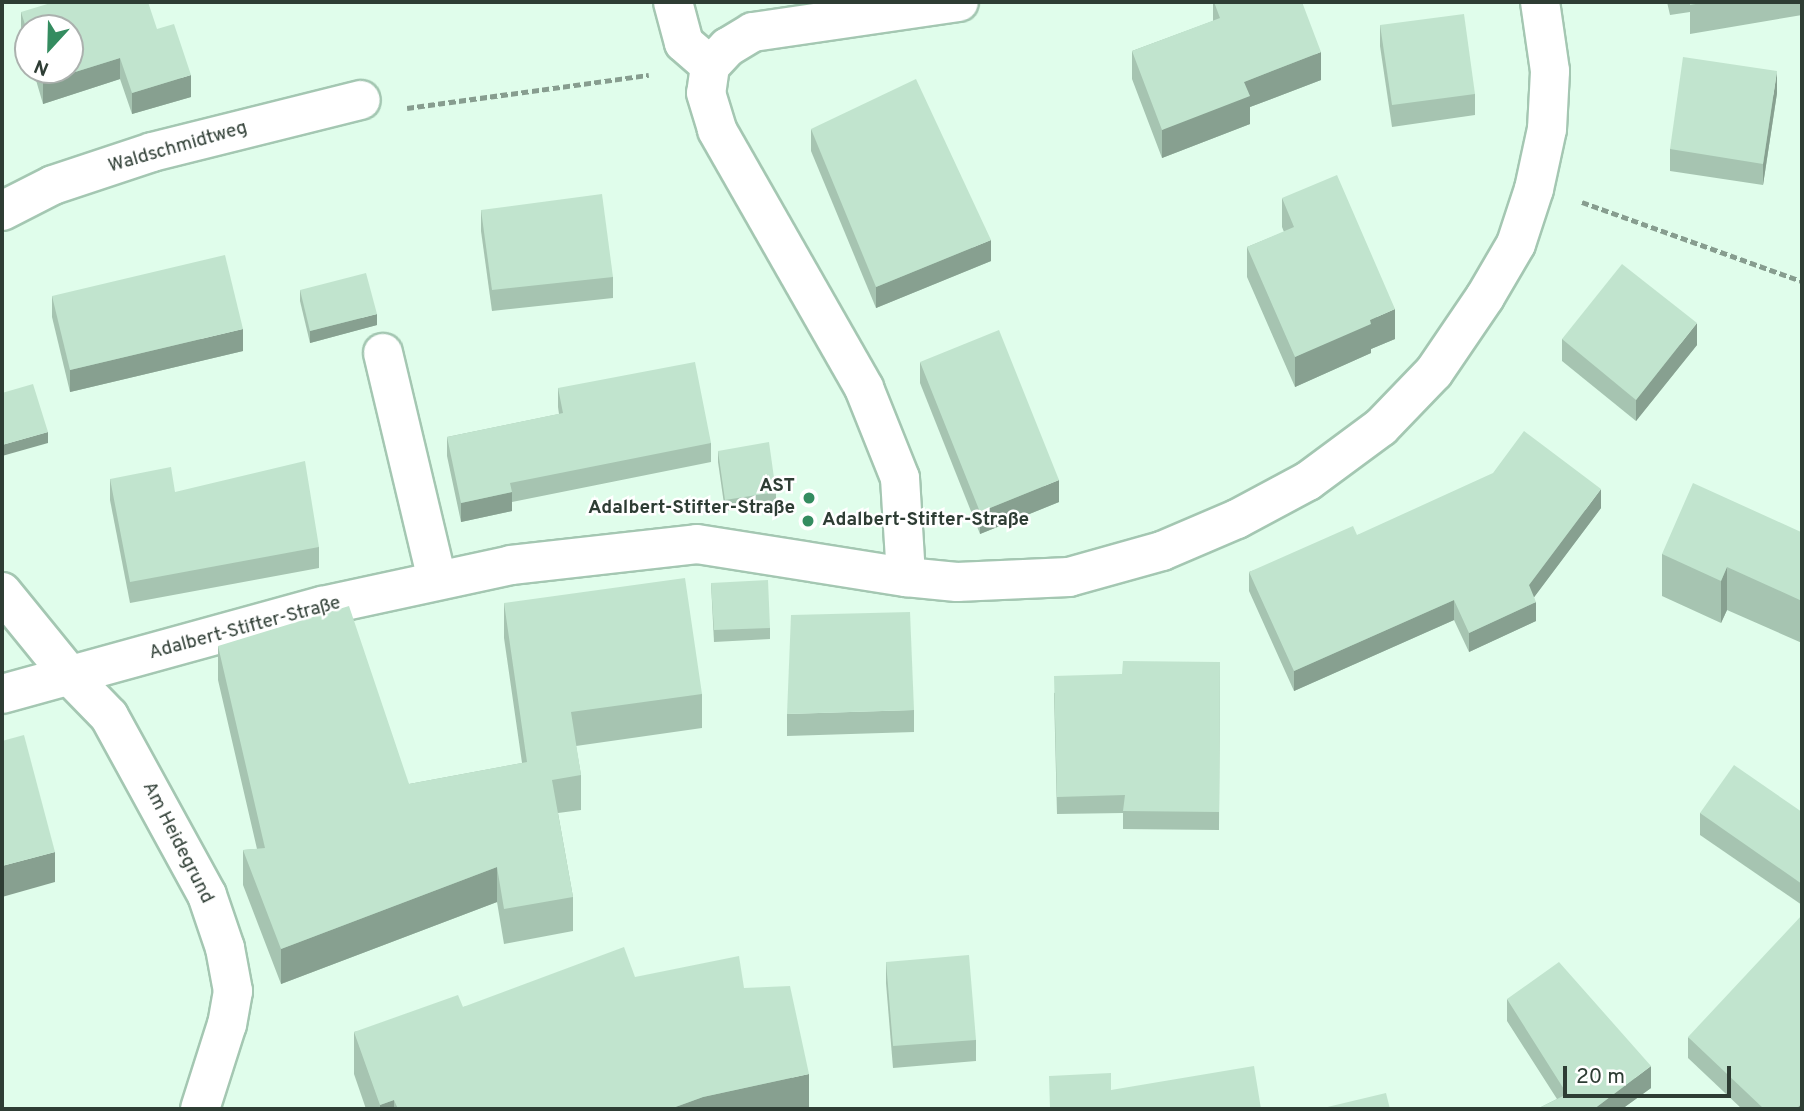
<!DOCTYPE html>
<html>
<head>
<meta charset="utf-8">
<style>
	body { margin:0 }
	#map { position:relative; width:1804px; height:1111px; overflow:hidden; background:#e0fdeb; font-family:Overpass,sans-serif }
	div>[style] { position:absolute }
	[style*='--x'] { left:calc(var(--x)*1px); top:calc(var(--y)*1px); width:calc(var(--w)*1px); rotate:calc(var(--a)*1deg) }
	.path>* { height:4.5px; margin-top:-2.25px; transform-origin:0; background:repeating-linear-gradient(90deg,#879d8f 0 7px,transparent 0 10.5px) }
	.roads { filter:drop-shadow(2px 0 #a4c7b2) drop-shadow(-2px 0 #a4c7b2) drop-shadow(0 2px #a4c7b2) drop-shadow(0 -2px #a4c7b2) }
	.minor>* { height:38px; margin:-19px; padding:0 19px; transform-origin:19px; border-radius:19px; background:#fff }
	.wall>* { inset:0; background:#a6c4b1 }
	.shaded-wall>* { inset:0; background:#87a090 }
	.building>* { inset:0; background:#c1e4ce }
	.dots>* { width:19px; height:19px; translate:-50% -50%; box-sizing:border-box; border:4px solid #fff; border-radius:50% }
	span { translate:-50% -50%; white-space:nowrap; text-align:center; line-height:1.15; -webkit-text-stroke:5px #fff; paint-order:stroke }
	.street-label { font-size:19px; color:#2e3d34 }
	.poi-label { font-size:19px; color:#2e3d34; font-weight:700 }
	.right { translate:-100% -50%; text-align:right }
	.left { translate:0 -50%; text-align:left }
	.frame { position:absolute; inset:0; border:4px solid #2e3d34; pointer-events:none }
	.north { position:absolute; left:14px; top:14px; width:70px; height:70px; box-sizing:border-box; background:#fff; border:2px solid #abb1ae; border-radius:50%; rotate:202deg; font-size:19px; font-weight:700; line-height:28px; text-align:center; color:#2e3d34 }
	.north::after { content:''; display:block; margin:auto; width:24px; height:32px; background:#348c60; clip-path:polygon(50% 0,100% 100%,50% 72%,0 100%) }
	.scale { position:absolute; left:1563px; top:1066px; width:168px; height:32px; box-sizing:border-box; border:4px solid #2e3d34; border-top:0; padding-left:9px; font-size:21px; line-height:24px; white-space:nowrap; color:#2e3d34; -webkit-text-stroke:5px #fff; paint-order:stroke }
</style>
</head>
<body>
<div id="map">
	<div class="path">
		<div style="--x:407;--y:108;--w:244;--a:-7.8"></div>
		<div style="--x:1582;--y:202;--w:234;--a:19.8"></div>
	</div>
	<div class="roads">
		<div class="minor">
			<div style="--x:673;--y:2;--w:42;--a:75"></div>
			<div style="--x:684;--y:43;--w:35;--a:41"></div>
			<div style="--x:710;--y:66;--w:27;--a:98"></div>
			<div style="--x:706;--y:93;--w:39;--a:73"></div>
			<div style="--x:717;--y:130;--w:297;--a:60.3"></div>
			<div style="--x:864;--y:388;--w:97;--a:68.2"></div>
			<div style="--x:900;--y:478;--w:99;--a:86.5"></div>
			<div style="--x:710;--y:66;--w:26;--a:-47"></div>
			<div style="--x:728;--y:47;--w:29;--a:-31"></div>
			<div style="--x:753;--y:32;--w:208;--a:-8.3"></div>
			<div style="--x:2;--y:211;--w:57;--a:-27"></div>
			<div style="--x:53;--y:185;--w:104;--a:-18.4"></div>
			<div style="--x:152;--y:152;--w:215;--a:-14"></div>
			<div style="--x:383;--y:353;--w:232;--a:76.6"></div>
			<div style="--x:2;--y:592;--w:109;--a:50.9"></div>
			<div style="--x:71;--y:677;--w:54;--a:45.7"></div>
			<div style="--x:109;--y:716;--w:204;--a:61.3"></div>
			<div style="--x:207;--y:895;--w:56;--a:71.2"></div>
			<div style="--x:225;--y:948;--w:44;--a:79.5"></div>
			<div style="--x:233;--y:991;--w:34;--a:100"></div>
			<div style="--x:227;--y:1024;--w:89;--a:107.6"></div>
			<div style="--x:2;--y:694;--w:332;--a:-15.4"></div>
			<div style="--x:322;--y:606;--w:193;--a:-12.2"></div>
			<div style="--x:511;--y:565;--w:187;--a:-6.4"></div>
			<div style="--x:697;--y:544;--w:212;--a:9"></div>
			<div style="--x:906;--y:577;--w:51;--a:5.6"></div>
			<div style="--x:957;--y:582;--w:112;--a:-2.6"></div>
			<div style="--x:1069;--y:577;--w:97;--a:-15.6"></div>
			<div style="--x:1162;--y:551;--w:82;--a:-23.1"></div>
			<div style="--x:1237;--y:519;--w:81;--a:-28.2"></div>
			<div style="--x:1308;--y:481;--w:91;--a:-36.5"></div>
			<div style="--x:1381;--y:427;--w:76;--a:-46.1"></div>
			<div style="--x:1434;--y:372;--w:91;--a:-55.8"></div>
			<div style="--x:1485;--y:297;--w:61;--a:-59.7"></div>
			<div style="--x:1516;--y:244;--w:58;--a:-71.9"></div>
			<div style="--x:1534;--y:189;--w:61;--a:-77.8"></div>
			<div style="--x:1547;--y:129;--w:58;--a:-87"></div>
			<div style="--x:1550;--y:71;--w:70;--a:-98.2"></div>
		</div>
	</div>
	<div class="wall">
		<div style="clip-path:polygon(1213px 2px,1302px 2px,1321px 80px,1250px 107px,1250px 124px,1162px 158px,1132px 79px,1132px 51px,1213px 21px)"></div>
		<div style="clip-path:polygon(1667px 2px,1802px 2px,1802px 15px,1690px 34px,1690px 12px,1670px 15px)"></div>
		<div style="clip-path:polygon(21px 12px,157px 29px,191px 97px,132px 114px,120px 79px,43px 104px,33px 70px,70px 70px,28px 28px,28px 55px,21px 33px)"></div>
		<div style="clip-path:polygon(1380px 25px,1475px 94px,1475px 115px,1392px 127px,1380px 46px)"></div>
		<div style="clip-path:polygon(1777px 93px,1763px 185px,1670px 171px,1670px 149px)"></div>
		<div style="clip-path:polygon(811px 129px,991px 261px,876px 308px,811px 151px)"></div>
		<div style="clip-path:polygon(1282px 198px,1395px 339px,1371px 349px,1371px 353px,1295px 387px,1247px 277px,1247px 247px,1284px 232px,1282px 227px)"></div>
		<div style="clip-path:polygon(481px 210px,613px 277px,613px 298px,492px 311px,481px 231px)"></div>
		<div style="clip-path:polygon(300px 290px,377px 325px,310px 343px,300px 301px)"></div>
		<div style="clip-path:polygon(52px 296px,243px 351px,70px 392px,52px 317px)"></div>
		<div style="clip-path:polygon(1562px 339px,1697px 345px,1636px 421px,1562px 361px)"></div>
		<div style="clip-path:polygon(920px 362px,1059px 502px,980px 534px,920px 383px)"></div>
		<div style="clip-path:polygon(558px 388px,711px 443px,711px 462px,512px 502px,512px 511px,461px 522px,447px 456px,447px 437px,559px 414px,558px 407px)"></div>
		<div style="clip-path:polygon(718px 451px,776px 492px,776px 504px,725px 511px,718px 462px)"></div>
		<div style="clip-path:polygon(110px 479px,175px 492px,319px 547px,319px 568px,130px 603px,110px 500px)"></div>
		<div style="clip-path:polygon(1601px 508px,1534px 597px,1536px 621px,1469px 652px,1454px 620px,1294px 691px,1249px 591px,1249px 572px,1357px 535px)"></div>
		<div style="clip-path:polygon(1802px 529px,1802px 643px,1727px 610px,1721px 623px,1662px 596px,1662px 554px,1801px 532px)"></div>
		<div style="clip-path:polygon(711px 583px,770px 628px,770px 639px,714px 642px)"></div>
		<div style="clip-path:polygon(504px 603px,702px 694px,702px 728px,576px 746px,581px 775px,581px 810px,558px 813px,573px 897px,573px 931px,504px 944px,497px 902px,281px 984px,243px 885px,243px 850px,257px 849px,218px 680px,218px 646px,409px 784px,522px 763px,504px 638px)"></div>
		<div style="clip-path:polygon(1220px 662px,1219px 830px,1123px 829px,1123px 813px,1057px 814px,1054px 693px,1122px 674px)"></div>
		<div style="clip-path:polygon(914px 710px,914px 732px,787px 736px,787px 714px)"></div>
		<div style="clip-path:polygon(1802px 812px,1802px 905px,1700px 835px,1700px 813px)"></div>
		<div style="clip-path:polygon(886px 962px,976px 1040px,976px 1061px,893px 1068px,886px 983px)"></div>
		<div style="clip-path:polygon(635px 977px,744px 988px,809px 1109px,366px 1109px,354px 1074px,354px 1032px,463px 1007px)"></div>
		<div style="clip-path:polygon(1507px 999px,1651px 1088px,1622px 1109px,1537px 1109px,1557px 1099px,1507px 1021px)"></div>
		<div style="clip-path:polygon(1688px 1037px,1802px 1109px,1742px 1109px,1688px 1058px)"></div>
	</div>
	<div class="shaded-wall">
		<div style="clip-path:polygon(1321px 52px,1321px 80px,1250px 107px,1250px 124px,1162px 158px,1162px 130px,1244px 82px)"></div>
		<div style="clip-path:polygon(120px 58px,120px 79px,43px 104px,43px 82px)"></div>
		<div style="clip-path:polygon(1777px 71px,1777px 93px,1763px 185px,1763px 164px)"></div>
		<div style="clip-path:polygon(191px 75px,191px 97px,132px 114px,132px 93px)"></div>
		<div style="clip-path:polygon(991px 240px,991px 261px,876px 308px,876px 287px)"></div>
		<div style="clip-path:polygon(1395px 309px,1395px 339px,1371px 349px,1371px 353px,1295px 387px,1295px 357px,1370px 320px)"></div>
		<div style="clip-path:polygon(377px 314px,377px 325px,310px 343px,310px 331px)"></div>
		<div style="clip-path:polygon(1697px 323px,1697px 345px,1636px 421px,1636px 400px)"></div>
		<div style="clip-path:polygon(243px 329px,243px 351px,70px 392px,70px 370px)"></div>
		<div style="clip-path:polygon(48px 432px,48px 443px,2px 456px,2px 445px)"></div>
		<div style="clip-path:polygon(1059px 480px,1059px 502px,980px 534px,980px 512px)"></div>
		<div style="clip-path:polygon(1601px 489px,1601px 508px,1529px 604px,1529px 585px)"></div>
		<div style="clip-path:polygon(512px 492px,512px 511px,461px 522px,461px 503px)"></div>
		<div style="clip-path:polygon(1727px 567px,1727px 610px,1721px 623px,1721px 581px)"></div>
		<div style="clip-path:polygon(1454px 600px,1454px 620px,1294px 691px,1294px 671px)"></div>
		<div style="clip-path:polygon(1536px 602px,1536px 621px,1469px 652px,1469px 633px)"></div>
		<div style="clip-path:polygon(55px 852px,55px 882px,2px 897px,2px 866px)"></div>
		<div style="clip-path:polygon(497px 867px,497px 902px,281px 984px,281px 949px)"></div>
		<div style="clip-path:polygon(1651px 1066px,1651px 1088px,1622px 1109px,1594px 1109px)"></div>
		<div style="clip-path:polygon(809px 1074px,809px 1109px,670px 1109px,703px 1097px)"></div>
		<div style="clip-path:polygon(394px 1100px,394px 1109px,380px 1109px,380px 1105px)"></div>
		<div style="clip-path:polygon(1802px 1103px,1802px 1109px,1796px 1109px)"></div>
	</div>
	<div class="building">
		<div style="clip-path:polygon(54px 2px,148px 2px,157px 29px,174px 24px,191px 75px,132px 93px,120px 58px,43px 82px,39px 70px,70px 70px,70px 28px,28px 28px,28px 34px,21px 12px)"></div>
		<div style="clip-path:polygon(1214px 2px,1302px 2px,1321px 52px,1244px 82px,1250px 96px,1162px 130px,1132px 51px,1220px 18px)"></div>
		<div style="clip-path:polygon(1690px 2px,1707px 2px,1690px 5px)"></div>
		<div style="clip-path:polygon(1464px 14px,1475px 94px,1392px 105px,1380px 25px)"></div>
		<div style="clip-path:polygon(1683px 57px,1777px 71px,1763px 164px,1670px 149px)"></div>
		<div style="clip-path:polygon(916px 79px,991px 240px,876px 287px,811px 129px)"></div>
		<div style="clip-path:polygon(1337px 175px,1395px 309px,1370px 320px,1371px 324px,1295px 357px,1247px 247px,1294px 227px,1282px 198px)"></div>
		<div style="clip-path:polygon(602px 194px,613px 277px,492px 290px,481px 210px)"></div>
		<div style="clip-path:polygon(225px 255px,243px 329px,70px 370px,52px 296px)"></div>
		<div style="clip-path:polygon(1622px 264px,1697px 323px,1636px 400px,1562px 339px)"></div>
		<div style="clip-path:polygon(366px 273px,377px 314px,310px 331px,300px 290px)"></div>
		<div style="clip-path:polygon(999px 330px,1059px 480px,980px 512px,920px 362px)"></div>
		<div style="clip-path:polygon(695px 362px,711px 443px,510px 483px,512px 492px,461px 503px,447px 437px,563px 413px,558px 388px)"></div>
		<div style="clip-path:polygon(33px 384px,48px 432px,2px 445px,2px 393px)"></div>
		<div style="clip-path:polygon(1524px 431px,1601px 489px,1529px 585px,1536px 602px,1469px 633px,1454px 600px,1294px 671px,1249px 572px,1353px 526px,1357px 535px,1493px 473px)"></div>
		<div style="clip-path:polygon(769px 442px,776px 492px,725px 500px,718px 451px)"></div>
		<div style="clip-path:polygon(305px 461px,319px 547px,130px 582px,110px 479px,171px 467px,175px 492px)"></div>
		<div style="clip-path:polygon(1693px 483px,1801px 532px,1802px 529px,1802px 601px,1727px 567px,1721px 581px,1662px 554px)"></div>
		<div style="clip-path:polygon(685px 578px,702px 694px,571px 712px,581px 775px,552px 780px,573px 897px,504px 909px,497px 867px,281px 949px,243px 850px,265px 848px,218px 646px,349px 606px,409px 784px,527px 762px,504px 603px)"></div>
		<div style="clip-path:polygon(768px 580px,770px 628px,714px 630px,711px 583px)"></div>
		<div style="clip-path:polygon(910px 612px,914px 710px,787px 714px,791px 615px)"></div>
		<div style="clip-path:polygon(1123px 661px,1220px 662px,1219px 812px,1123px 811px,1125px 795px,1057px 797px,1054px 676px,1122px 674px)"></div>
		<div style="clip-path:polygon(24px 735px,55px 852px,2px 866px,2px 741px)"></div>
		<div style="clip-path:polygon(1734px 765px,1802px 812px,1802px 884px,1700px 813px)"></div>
		<div style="clip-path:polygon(1802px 915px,1802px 1103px,1796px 1109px,1764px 1109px,1688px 1037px)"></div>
		<div style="clip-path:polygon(624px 947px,635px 977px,739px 956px,744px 988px,790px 986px,809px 1074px,703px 1097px,670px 1109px,398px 1109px,394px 1100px,380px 1105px,354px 1032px,458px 995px,463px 1007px)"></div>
		<div style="clip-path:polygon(969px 955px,976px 1040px,893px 1046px,886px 962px)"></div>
		<div style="clip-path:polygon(1559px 962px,1651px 1066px,1594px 1109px,1537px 1109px,1567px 1094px,1507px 999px)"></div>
		<div style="clip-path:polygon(1254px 1066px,1261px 1109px,1050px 1109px,1049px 1076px,1111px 1073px,1111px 1090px)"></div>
		<div style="clip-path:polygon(1386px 1093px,1390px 1109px,1319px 1109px)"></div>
	</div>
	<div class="dots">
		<div style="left:809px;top:498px;background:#348c60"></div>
		<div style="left:808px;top:521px;background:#348c60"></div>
	</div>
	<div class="street-label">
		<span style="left:178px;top:148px;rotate:-16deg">Waldschmidtweg</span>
		<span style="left:245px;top:629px;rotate:-15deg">Adalbert-Stifter-Straße</span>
		<span style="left:177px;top:843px;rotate:63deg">Am Heidegrund</span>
	</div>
	<div class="poi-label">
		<span class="right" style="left:795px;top:498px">AST<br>Adalbert-Stifter-Straße</span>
		<span class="left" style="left:822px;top:521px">Adalbert-Stifter-Straße</span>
	</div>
	<div class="frame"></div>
	<div class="north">N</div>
	<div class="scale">20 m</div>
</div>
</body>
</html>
